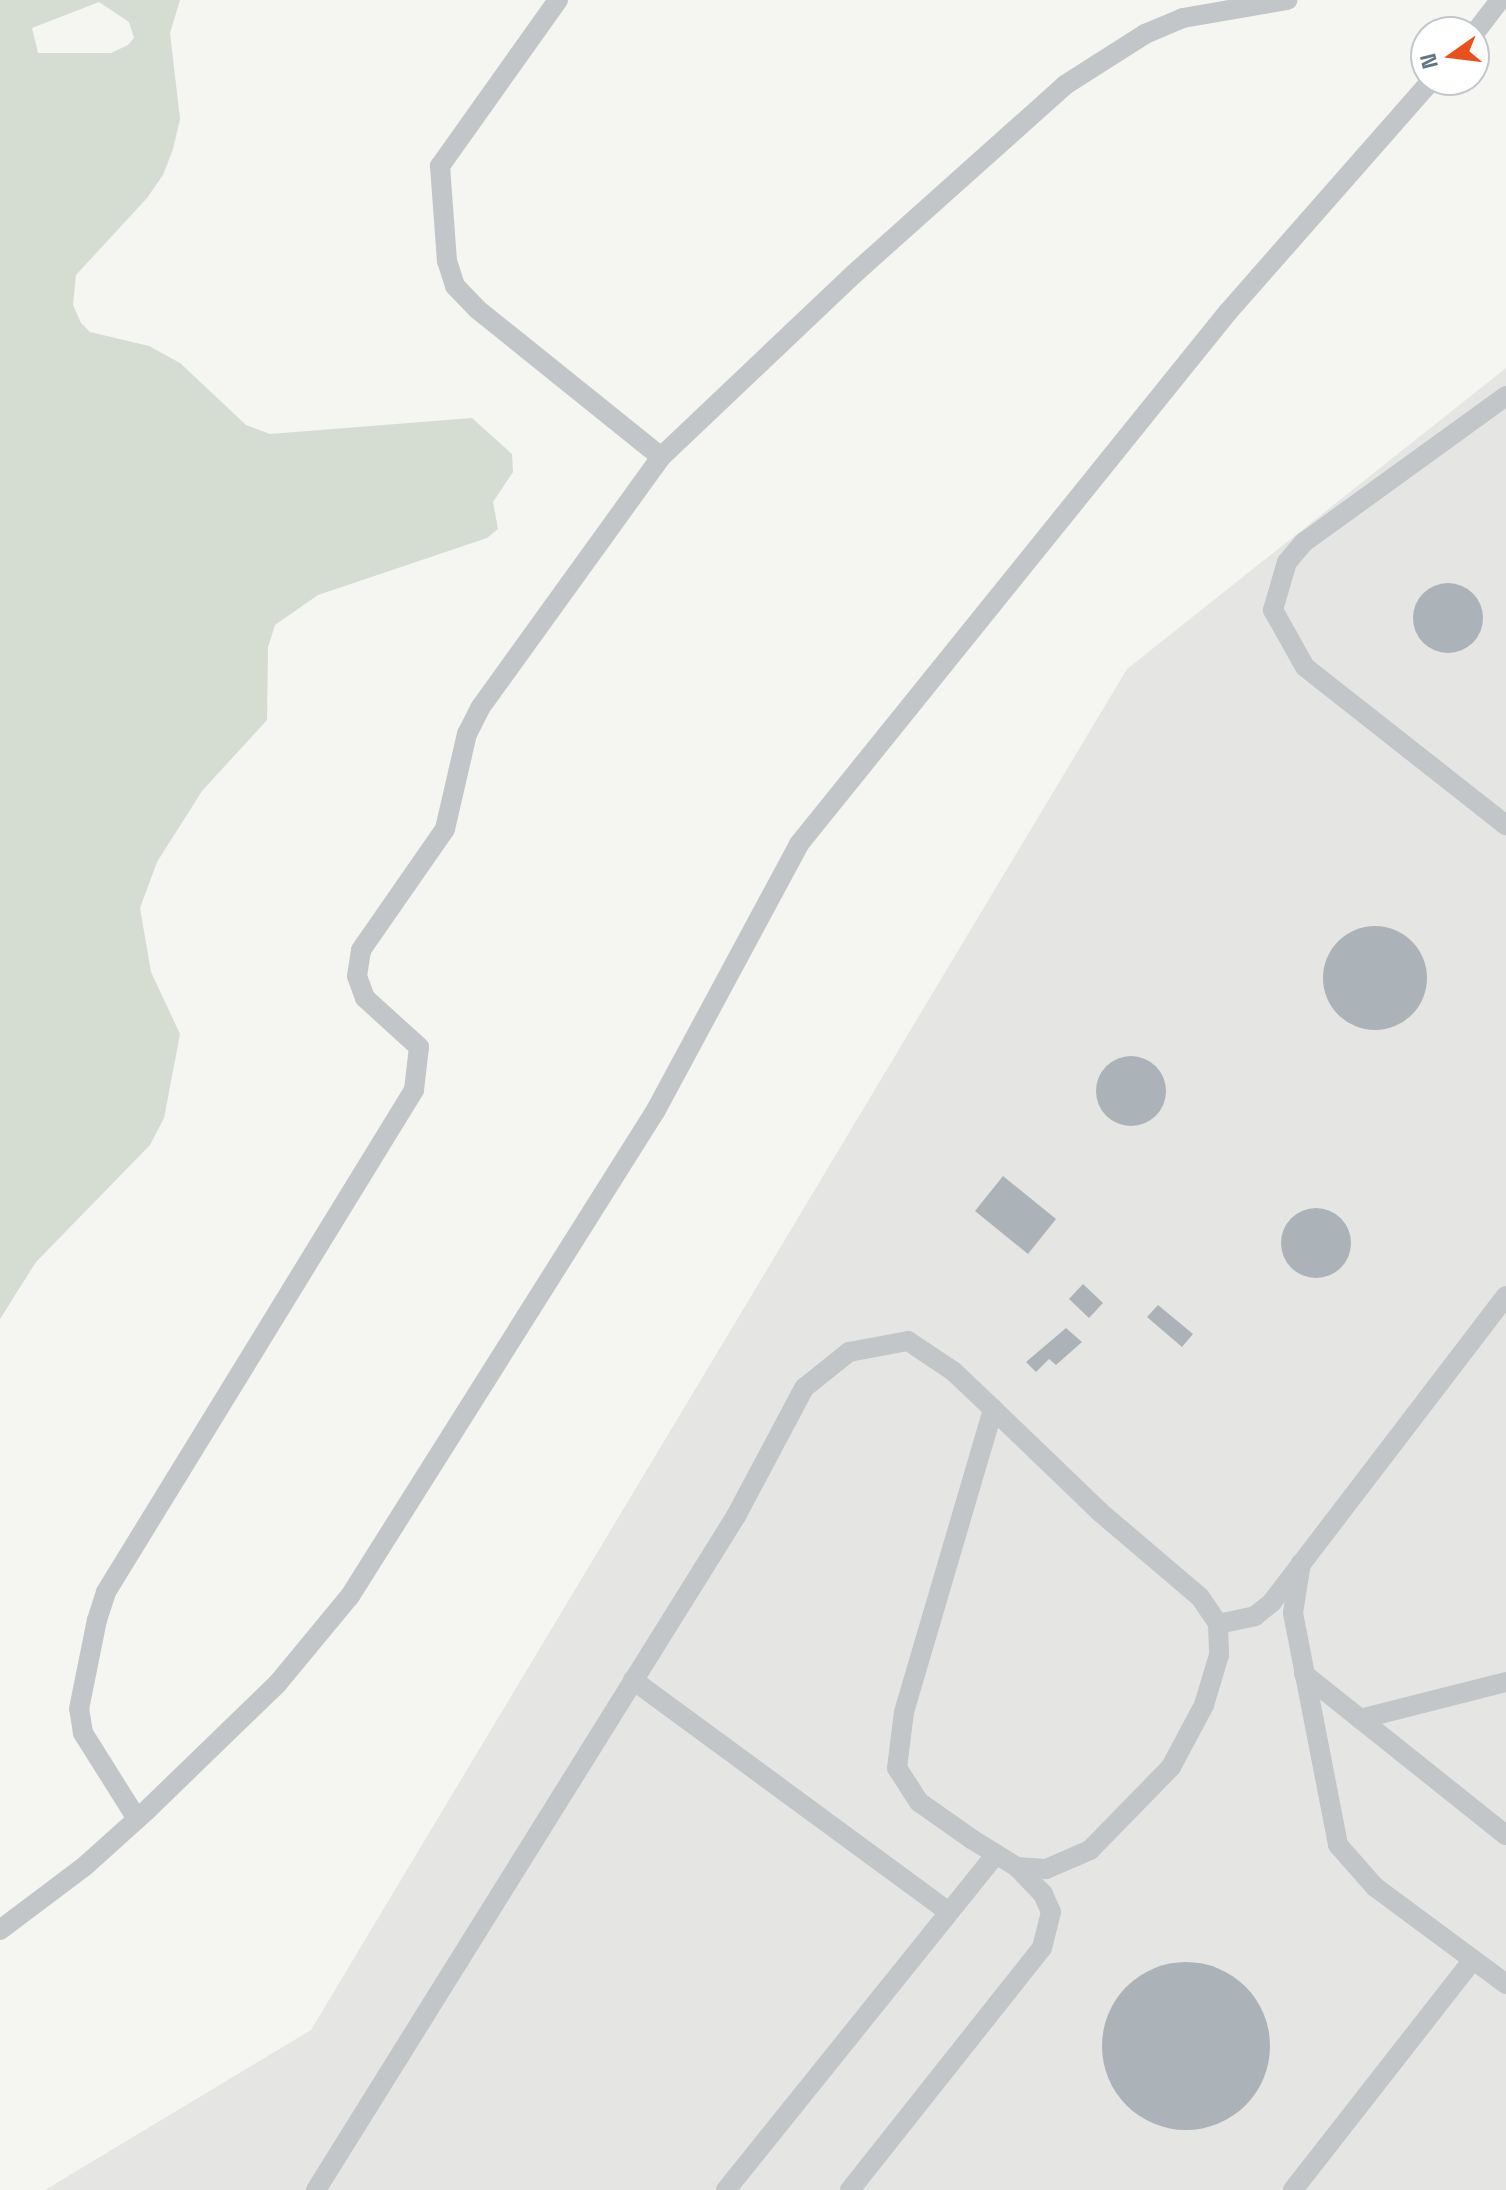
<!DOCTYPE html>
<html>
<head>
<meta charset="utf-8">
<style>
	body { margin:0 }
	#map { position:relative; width:1506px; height:2190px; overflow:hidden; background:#f5f5f1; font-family:"Space Grotesk",sans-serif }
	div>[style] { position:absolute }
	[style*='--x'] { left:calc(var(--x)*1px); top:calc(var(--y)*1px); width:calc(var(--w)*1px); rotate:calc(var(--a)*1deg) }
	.built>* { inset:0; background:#e5e6e4 }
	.green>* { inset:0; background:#d5dcd2 }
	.building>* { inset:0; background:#abb3b8 }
	.round { border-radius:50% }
	.minor>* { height:20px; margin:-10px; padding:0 10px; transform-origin:10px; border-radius:10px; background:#c2c6c9 }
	span { translate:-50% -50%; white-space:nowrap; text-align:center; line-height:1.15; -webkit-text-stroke:8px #fff; paint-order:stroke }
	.north { position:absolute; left:1410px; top:16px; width:80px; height:80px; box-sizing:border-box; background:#fff; border:2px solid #c1c7cd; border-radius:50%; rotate:256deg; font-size:22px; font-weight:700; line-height:32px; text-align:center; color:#637483 }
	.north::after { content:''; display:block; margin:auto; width:28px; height:36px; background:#e9511c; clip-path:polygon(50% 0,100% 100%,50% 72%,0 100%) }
</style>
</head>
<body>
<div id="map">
	<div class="built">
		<div style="clip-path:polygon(1506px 368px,1506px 2190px,45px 2190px,311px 2030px,1127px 669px)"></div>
	</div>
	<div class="green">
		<div style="clip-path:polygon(evenodd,0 0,180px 0,170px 33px,180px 119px,173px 149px,163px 175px,147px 198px,76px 275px,73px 305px,81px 323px,90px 332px,149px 346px,180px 363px,246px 425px,270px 434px,472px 418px,512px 454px,513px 472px,493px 502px,498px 529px,487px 538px,318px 595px,275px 625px,268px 647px,267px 720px,202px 791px,157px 862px,140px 908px,151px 972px,180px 1034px,164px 1118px,150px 1145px,36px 1262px,0 1319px,0 0,99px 2px,129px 22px,134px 38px,128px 45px,111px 53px,38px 53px,32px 28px,99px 2px)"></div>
	</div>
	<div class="building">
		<div class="round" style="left:1413px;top:583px;width:70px;height:70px"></div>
		<div class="round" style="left:1323px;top:926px;width:104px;height:104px"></div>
		<div class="round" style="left:1096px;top:1056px;width:70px;height:70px"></div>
		<div style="clip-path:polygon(1003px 1176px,1056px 1219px,1028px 1254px,975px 1211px)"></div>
		<div class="round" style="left:1281px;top:1208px;width:70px;height:70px"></div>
		<div style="clip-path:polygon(1083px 1284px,1103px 1303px,1089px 1318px,1069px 1299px)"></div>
		<div style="clip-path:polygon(1158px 1305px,1193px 1334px,1182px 1347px,1147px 1317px)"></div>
		<div style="clip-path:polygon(1066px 1328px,1082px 1342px,1056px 1365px,1049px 1359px,1036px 1372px,1026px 1362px)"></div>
		<div class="round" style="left:1102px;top:1962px;width:168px;height:168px"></div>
	</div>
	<div class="minor">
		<div style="--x:558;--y:0;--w:204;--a:125.4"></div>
		<div style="--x:440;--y:166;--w:95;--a:85.8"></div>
		<div style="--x:447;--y:261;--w:26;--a:72"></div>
		<div style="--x:455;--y:286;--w:32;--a:46"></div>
		<div style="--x:477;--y:309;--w:236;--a:38.8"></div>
		<div style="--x:1474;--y:34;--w:43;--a:-52.6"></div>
		<div style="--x:1506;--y:396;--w:249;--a:144.1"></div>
		<div style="--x:1304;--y:542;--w:26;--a:130"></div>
		<div style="--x:1287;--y:562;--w:50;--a:106.3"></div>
		<div style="--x:1273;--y:610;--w:65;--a:60.7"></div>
		<div style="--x:1305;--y:667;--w:256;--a:38.2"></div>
		<div style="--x:1301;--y:1563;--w:51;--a:99.1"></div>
		<div style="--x:1293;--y:1613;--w:236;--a:79"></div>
		<div style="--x:1338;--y:1845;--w:56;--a:48.6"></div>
		<div style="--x:1375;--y:1887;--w:163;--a:36.5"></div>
		<div style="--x:1218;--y:1624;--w:38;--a:-12"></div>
		<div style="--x:1255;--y:1616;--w:22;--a:-39"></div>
		<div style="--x:1272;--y:1602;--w:385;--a:-52.6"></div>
		<div style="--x:1304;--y:1674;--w:258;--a:38.6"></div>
		<div style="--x:633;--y:1680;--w:391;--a:36.3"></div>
		<div style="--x:1360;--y:1719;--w:151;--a:-14.2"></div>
		<div style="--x:137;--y:1819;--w:102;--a:-122.1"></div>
		<div style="--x:83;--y:1733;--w:24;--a:-99"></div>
		<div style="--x:79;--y:1709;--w:91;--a:-78.6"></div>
		<div style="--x:97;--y:1620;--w:29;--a:-72"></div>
		<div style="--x:106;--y:1592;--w:589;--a:-58.47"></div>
		<div style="--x:414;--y:1090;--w:43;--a:-83.4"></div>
		<div style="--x:419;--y:1047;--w:73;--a:-137.8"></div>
		<div style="--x:365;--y:998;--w:23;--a:-110"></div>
		<div style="--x:357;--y:976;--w:26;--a:-81"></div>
		<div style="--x:361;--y:950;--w:147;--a:-55.2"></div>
		<div style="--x:445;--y:829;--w:98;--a:-77"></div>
		<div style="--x:467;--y:734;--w:29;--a:-63"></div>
		<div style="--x:480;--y:708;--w:309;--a:-54.2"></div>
		<div style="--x:661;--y:457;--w:267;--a:-43.5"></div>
		<div style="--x:855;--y:273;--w:282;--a:-41.8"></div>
		<div style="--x:1065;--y:85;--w:95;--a:-32.5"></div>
		<div style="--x:1145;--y:34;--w:41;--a:-22.8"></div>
		<div style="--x:1183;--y:18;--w:106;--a:-9.8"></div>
		<div style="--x:0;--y:1930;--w:106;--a:-37"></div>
		<div style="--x:85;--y:1866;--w:82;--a:-42"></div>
		<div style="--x:146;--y:1811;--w:184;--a:-44.1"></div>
		<div style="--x:278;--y:1683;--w:113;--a:-50.4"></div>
		<div style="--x:350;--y:1596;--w:574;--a:-57.8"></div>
		<div style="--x:656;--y:1110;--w:302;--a:-61.7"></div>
		<div style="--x:799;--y:844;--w:683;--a:-51.12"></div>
		<div style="--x:1228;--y:312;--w:309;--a:-48.7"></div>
		<div style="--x:316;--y:2190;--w:794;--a:-58.07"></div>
		<div style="--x:736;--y:1516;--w:145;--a:-62"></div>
		<div style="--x:804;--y:1388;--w:58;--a:-38.7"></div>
		<div style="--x:849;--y:1352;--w:60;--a:-10.6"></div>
		<div style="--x:908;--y:1341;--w:54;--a:33.7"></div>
		<div style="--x:953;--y:1371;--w:55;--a:43.5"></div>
		<div style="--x:993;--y:1409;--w:149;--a:43.9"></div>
		<div style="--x:1100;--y:1512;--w:131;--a:40.4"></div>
		<div style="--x:1200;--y:1597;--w:32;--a:56"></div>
		<div style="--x:1218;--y:1624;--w:31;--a:88"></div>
		<div style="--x:1219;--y:1655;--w:52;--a:106.7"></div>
		<div style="--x:1204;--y:1705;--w:70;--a:118"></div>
		<div style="--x:1171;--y:1767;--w:116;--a:134.3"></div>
		<div style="--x:1090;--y:1850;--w:48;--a:156.6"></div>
		<div style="--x:1046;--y:1869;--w:29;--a:-176"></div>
		<div style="--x:1017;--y:1867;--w:52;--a:-148.5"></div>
		<div style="--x:973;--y:1840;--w:66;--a:-144.9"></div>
		<div style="--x:919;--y:1802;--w:40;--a:-122.9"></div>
		<div style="--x:897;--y:1768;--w:56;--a:-82.9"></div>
		<div style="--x:904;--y:1712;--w:316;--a:-73.6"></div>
		<div style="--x:726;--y:2190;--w:431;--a:-51.2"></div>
		<div style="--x:850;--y:2190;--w:309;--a:-51.6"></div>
		<div style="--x:1042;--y:1948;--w:37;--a:-76"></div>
		<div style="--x:1051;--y:1912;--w:20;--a:-114"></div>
		<div style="--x:1043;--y:1894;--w:37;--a:-134"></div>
		<div style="--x:1293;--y:2190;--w:292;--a:-52"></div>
	</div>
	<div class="north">N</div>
</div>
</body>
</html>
